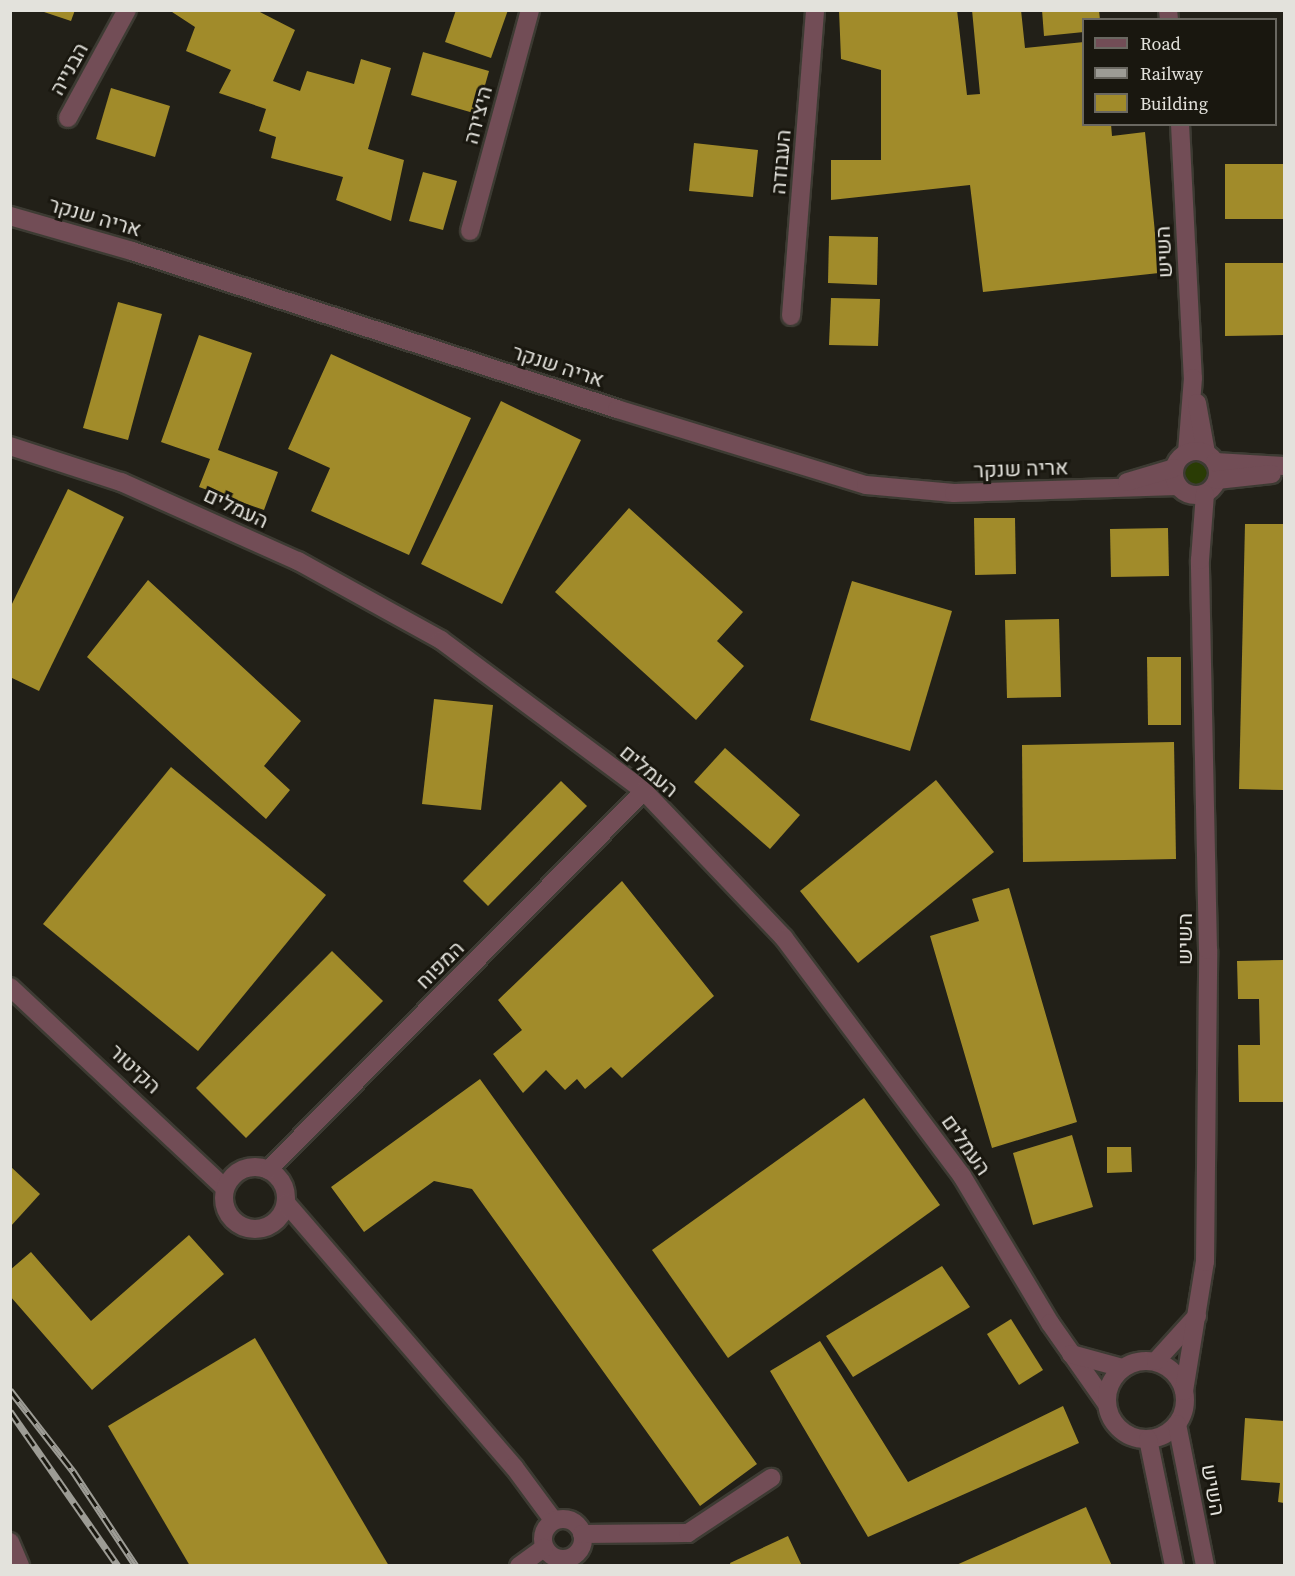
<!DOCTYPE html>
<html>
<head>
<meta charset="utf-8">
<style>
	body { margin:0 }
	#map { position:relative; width:1295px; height:1576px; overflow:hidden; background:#222018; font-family:"Source Serif 4",Heebo,serif }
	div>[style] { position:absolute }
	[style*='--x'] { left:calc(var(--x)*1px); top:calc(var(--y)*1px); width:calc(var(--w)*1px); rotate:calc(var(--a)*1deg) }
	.green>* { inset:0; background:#2a3c05 }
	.round { border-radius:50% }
	.building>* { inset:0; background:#a18b2a }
	.roads { filter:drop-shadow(2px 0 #3d3b33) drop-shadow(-2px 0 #3d3b33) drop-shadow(0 2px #3d3b33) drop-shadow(0 -2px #3d3b33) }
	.minor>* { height:18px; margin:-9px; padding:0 9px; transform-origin:9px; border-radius:9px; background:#724d56 }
	.minor>.ring { margin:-9px; padding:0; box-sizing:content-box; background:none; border:18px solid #724d56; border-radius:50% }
	.rail>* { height:7px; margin-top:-3.5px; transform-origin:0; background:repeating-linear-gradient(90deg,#19170f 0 14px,#9d9c95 0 28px); box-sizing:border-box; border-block:2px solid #9d9c95 }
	span { translate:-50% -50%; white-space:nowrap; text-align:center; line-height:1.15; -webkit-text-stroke:6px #19170f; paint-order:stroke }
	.street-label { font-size:21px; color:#e3e2dc }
	.frame { position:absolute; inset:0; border:12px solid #e3e2dc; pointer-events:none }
	.legend { position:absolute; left:1082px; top:18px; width:195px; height:108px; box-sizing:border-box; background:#19170f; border:2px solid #6a6861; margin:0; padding:8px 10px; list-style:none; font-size:18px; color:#e3e2dc }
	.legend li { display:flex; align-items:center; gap:12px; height:30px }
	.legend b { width:30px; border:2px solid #6a6861 }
</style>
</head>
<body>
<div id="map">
	<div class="green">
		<div class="round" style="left:1181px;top:459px;width:30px;height:30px"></div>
	</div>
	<div class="building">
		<div style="clip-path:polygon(38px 10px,75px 10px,71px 21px)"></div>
		<div style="clip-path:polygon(169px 10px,256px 10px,295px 30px,273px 81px,300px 91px,307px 71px,354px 84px,361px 59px,391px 68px,368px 149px,404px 160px,391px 221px,336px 200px,343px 177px,271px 158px,276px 137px,259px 131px,266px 109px,219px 93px,231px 70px,186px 51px,195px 27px)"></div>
		<div style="clip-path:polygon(456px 10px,508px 10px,491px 58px,445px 42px)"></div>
		<div style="clip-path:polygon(839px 10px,957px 10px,967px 95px,980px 94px,972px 10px,1021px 10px,1025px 48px,1084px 42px,1084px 124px,1111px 124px,1112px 136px,1145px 132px,1159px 273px,983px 292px,970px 185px,831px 200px,831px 160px,881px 160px,881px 70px,841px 59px)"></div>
		<div style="clip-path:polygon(1042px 10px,1099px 10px,1100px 20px,1084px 20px,1084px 32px,1044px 36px)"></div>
		<div style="clip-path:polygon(423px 52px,489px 71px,477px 114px,411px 95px)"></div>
		<div style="clip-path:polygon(111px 88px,170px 106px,155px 157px,96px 139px)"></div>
		<div style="clip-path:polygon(694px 143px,758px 150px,753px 197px,689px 191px)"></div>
		<div style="clip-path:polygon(1225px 164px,1284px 164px,1284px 219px,1225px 219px)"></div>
		<div style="clip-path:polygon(423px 172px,457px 181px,443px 230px,409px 221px)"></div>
		<div style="clip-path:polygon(829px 236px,878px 237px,877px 285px,828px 283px)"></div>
		<div style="clip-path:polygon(1225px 263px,1284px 263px,1284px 335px,1225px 336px)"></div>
		<div style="clip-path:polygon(831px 298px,880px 299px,878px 346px,829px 345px)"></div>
		<div style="clip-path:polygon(118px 302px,162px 314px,128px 440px,83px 428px)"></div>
		<div style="clip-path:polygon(199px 335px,252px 353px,218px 450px,278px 472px,264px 510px,199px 487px,210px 459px,161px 442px)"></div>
		<div style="clip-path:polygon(331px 354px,471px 418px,409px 555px,311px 511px,330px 468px,288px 449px)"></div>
		<div style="clip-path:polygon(501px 401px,581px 440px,502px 604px,421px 564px)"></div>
		<div style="clip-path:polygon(68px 489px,124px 517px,39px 691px,10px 677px,10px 608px)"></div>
		<div style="clip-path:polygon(629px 508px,743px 612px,717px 641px,744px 666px,696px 720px,555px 592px)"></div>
		<div style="clip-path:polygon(974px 518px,1015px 518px,1016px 574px,975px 575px)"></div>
		<div style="clip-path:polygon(1245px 524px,1284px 524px,1284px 790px,1239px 789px)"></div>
		<div style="clip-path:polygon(1168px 528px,1169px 576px,1111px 577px,1110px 529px)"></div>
		<div style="clip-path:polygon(148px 580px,301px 721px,264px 766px,290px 790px,266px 819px,87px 657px)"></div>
		<div style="clip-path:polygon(852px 581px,952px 611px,910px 751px,810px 720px)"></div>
		<div style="clip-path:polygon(1059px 619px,1061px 697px,1007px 698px,1005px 620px)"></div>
		<div style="clip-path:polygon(1147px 657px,1181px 657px,1181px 725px,1148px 725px)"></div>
		<div style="clip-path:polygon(434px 699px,493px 705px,481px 810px,422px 804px)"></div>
		<div style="clip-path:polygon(1174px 742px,1176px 859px,1023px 862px,1022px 745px)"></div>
		<div style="clip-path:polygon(725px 748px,800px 815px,770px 849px,694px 782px)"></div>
		<div style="clip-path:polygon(171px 767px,326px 895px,198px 1051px,43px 924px)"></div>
		<div style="clip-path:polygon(936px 780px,994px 852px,858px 963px,800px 891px)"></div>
		<div style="clip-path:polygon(561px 781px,587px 806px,488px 906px,463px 881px)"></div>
		<div style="clip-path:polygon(622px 881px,714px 996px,622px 1078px,611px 1067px,585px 1089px,577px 1079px,565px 1090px,546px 1070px,523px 1093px,493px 1054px,522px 1030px,498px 1000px)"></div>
		<div style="clip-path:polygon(1009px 888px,1077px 1122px,992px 1148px,930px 936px,979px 921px,972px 899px)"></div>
		<div style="clip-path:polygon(332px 951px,383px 1001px,246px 1138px,196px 1088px)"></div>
		<div style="clip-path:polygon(1284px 960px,1284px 1102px,1239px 1102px,1238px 1045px,1260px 1045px,1259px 999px,1238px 999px,1237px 961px)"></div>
		<div style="clip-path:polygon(480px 1079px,757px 1464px,700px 1506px,472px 1189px,434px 1181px,364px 1232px,331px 1187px)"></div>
		<div style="clip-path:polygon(864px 1098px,940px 1205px,728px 1358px,652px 1250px)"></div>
		<div style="clip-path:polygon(1072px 1135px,1093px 1207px,1033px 1225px,1013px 1153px)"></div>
		<div style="clip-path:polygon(1107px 1147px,1131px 1147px,1132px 1172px,1107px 1173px)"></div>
		<div style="clip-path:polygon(10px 1166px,40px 1194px,10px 1227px)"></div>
		<div style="clip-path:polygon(189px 1235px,224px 1274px,92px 1390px,10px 1296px,10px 1270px,31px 1252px,91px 1321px)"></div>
		<div style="clip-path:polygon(942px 1266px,970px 1307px,853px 1377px,826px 1336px)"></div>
		<div style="clip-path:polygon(1011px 1319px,1043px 1370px,1019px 1385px,987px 1334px)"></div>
		<div style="clip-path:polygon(255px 1338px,389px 1566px,190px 1566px,108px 1426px)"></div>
		<div style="clip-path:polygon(820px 1341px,908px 1482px,1063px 1406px,1079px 1443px,868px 1537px,770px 1371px)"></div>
		<div style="clip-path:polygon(1245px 1418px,1284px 1421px,1284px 1503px,1278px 1502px,1280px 1483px,1241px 1480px)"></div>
		<div style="clip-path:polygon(1086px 1507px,1112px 1566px,954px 1566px)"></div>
		<div style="clip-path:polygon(788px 1536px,802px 1566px,731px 1566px,730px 1563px)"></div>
	</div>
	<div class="roads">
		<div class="minor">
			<div style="--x:1168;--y:10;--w:10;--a:84"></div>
			<div style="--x:68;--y:118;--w:123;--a:-61.4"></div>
			<div style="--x:1180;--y:124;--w:254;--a:87.1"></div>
			<div style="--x:1193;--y:378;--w:75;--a:94.6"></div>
			<div style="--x:10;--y:216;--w:127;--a:16"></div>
			<div style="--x:132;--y:251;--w:510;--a:18.04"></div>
			<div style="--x:617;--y:409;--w:260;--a:17"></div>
			<div style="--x:866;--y:485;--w:88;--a:5.2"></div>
			<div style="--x:954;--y:493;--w:224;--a:-1.8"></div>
			<div style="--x:470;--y:231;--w:229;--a:-74.8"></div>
			<div style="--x:791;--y:316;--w:307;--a:-85.5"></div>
			<div style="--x:1197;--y:403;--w:51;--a:79.8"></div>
			<div style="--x:10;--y:446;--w:117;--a:18"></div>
			<div style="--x:121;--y:482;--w:194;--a:24.1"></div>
			<div style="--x:298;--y:561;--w:163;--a:28.9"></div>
			<div style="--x:441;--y:640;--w:253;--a:36.6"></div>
			<div style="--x:644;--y:791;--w:203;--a:46.4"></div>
			<div style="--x:784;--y:938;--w:297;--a:53.2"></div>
			<div style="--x:962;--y:1176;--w:171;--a:59.1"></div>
			<div style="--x:1050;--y:1323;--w:99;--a:54.9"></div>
			<div class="ring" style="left:1174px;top:451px;width:26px;height:26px"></div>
			<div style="--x:1215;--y:462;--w:69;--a:3.3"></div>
			<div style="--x:1217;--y:480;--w:55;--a:-6.2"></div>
			<div style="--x:1127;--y:482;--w:49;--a:-16.6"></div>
			<div style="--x:10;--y:987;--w:294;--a:43.1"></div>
			<div class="ring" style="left:224px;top:1167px;width:44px;height:44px"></div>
			<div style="--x:268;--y:1170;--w:534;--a:-45.23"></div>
			<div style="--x:286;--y:1203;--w:349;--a:49.2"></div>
			<div style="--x:514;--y:1467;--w:67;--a:53.5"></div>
			<div style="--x:1071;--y:1354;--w:54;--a:15.1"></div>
			<div class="ring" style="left:1107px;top:1361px;width:60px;height:60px"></div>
			<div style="--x:1156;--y:1361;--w:61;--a:-47.7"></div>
			<div style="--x:1184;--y:1391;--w:131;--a:-80.8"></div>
			<div style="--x:1205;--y:1262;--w:312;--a:-89.4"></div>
			<div style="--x:1208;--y:950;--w:390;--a:-91.2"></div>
			<div style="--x:1200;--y:560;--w:66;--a:-85.7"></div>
			<div style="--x:1177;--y:1424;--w:145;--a:78.8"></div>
			<div style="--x:1148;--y:1439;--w:130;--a:78.4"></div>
			<div class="ring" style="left:543px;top:1519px;width:22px;height:22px"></div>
			<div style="--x:582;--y:1534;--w:106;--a:-0.5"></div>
			<div style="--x:688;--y:1533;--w:100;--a:-33.5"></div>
			<div style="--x:10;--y:1542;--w:26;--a:67"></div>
			<div style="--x:519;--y:1566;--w:31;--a:-36"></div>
		</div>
	</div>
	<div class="rail">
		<div style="--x:10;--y:1390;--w:103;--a:52.1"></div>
		<div style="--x:73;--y:1471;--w:114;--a:56.4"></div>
		<div style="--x:10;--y:1411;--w:189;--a:55.1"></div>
	</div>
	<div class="street-label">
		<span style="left:69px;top:69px;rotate:-61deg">הבנייה</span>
		<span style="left:478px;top:115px;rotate:-75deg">היצירה</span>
		<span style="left:781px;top:162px;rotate:-85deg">העבודה</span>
		<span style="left:95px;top:217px;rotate:16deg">אריה שנקר</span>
		<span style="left:1164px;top:252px;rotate:-93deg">השיש</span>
		<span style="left:558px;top:366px;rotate:18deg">אריה שנקר</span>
		<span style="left:1021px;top:469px;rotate:-2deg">אריה שנקר</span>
		<span style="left:236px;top:508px;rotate:25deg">העמלים</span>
		<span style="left:649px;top:771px;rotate:40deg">העמלים</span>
		<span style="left:1185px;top:939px;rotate:-90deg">השיש</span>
		<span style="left:440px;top:965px;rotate:-45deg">המפוח</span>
		<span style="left:135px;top:1069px;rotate:43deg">הקיטור</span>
		<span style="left:966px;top:1145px;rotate:55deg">העמלים</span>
		<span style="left:1213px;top:1490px;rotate:79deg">השיש</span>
	</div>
	<div class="frame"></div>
	<ul class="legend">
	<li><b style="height:8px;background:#724d56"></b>Road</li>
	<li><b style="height:8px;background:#9d9c95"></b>Railway</li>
	<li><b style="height:16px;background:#a18b2a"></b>Building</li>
	</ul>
</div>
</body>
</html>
